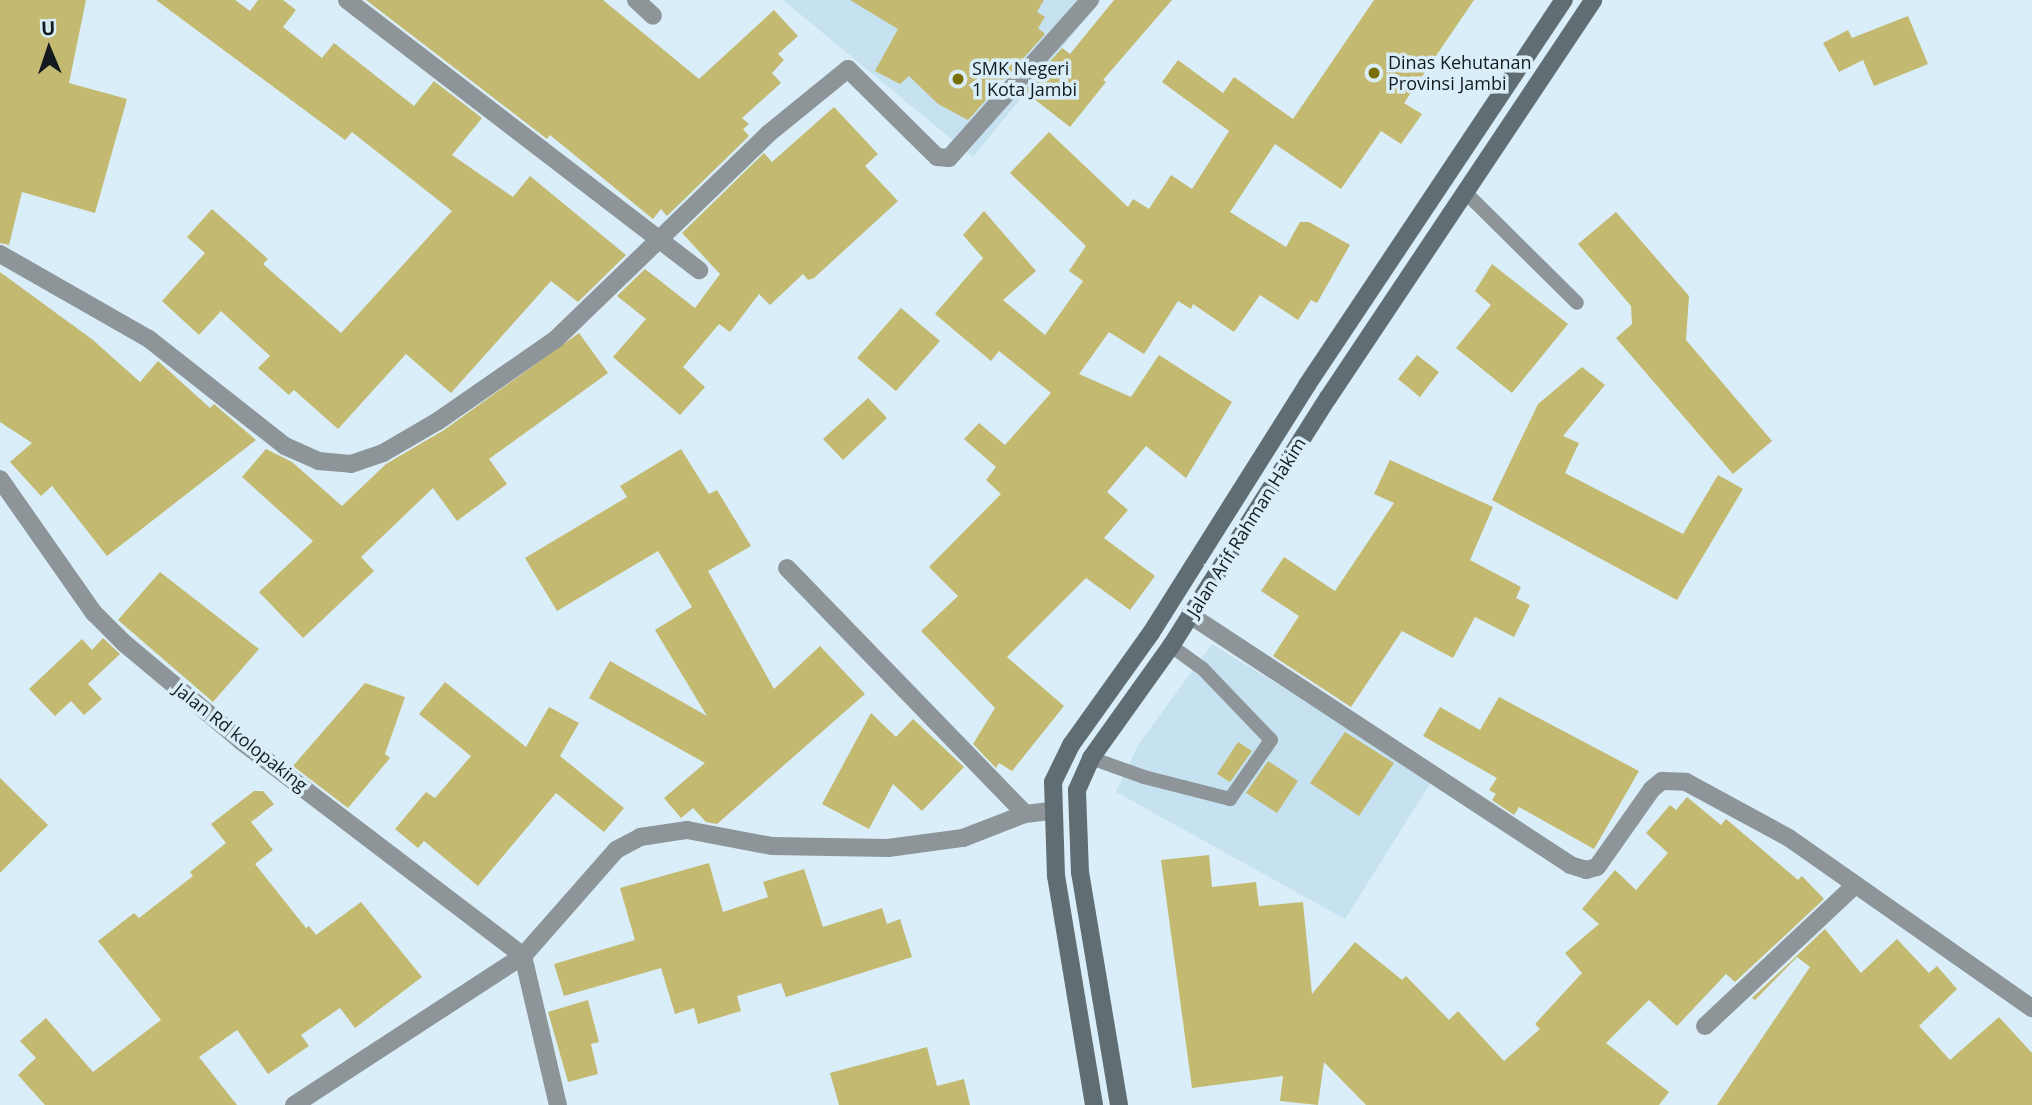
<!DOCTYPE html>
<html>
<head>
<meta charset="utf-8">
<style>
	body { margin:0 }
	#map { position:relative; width:2032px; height:1105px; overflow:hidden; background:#d9eef8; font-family:"Open Sans",sans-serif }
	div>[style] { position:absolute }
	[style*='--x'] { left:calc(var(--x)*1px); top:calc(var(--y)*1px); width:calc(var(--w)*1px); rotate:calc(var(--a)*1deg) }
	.built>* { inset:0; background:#c6e2f0 }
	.building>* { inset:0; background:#c3b970 }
	.service>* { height:14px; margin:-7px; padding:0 7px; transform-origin:7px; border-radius:7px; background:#8d9599 }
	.minor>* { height:18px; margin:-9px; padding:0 9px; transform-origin:9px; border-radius:9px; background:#8d9599 }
	.secondary>* { height:18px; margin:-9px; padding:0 9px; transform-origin:9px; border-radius:9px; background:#606d73 }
	.dots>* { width:19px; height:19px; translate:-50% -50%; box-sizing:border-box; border:4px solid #d9eef8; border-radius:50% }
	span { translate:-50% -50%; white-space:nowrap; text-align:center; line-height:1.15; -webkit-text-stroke:7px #d9eef8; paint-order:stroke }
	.poi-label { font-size:18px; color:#141b1f }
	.left { translate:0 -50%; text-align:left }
	.street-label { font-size:18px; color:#141b1f }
	.north { position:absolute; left:14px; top:14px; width:70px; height:70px; -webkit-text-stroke:5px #d9eef8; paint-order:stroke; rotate:358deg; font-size:19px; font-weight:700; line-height:28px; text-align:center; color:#141b1f }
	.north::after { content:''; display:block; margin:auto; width:24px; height:32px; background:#141b1f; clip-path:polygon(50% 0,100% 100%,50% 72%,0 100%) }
</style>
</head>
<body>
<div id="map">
	<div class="built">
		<div style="clip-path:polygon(783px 0,1101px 0,973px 157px)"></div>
		<div style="clip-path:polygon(1212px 644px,1433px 779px,1345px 919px,1116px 792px,1138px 745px)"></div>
	</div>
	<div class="building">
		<div style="clip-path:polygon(0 0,86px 0,69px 83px,127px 99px,95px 213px,22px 192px,9px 245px,0 243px)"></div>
		<div style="clip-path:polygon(156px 0,235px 0,250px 11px,258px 0,283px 0,296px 10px,283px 27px,322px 58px,334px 43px,414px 106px,434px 81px,482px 118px,452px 155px,513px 197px,530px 176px,626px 255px,578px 302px,551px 281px,451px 393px,406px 354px,338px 429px,294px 390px,289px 395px,258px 368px,270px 356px,221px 311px,199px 335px,162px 301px,205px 253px,187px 237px,212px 209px,268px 259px,263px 264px,341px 333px,452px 211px,352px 132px,345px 140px)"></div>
		<div style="clip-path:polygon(366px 0,603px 0,699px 79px,774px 10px,798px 36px,778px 54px,784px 60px,772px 73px,781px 83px,742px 118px,749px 124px,743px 129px,749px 136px,667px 216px,661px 209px,653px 219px,550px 135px,547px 139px)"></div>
		<div style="clip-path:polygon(850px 0,1044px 0,1037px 12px,1045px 17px,1038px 28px,1045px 34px,968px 120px,938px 104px,909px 76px,900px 84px,875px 71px,898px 29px)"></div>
		<div style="clip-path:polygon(1114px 0,1172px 0,1103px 80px,1106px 82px,1070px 127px,1024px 91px,1062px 48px,1070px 54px)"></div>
		<div style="clip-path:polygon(1374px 0,1474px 0,1404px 103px,1422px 114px,1401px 144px,1381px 131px,1341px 189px,1275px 144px,1230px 212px,1286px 247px,1300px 222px,1309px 222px,1350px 245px,1317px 303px,1311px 300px,1298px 320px,1260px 295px,1234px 332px,1193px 304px,1191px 309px,1178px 301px,1144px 354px,1109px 332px,1079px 374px,1131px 397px,1159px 355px,1232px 402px,1186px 478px,1146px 446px,1107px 492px,1128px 510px,1104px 538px,1155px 576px,1130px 610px,1086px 578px,1007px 657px,1064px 706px,1012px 771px,999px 763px,996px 768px,973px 744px,995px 708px,921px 631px,958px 596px,929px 567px,1001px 494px,986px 480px,996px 467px,964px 439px,979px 423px,1005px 445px,1051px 393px,999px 351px,991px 361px,935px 314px,983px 258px,963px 235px,984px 211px,1036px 271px,1003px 300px,1045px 335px,1083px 281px,1069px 271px,1086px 246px,1010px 173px,1049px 132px,1128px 207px,1133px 199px,1149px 209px,1171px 175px,1192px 189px,1229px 131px,1162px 82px,1178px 60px,1223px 93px,1234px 77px,1293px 119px)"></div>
		<div style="clip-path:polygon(1908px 16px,1928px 64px,1874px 86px,1863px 60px,1839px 72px,1823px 43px,1848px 30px,1852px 38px)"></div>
		<div style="clip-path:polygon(834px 107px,878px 154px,865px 166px,898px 201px,814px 278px,808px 280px,803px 274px,770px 305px,759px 294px,730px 332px,719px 324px,683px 367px,705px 387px,680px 415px,613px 357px,646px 319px,617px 296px,645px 269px,695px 308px,720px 274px,682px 233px,764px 153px,772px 162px)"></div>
		<div style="clip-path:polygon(1616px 212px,1689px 296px,1686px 340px,1772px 441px,1733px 474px,1616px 338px,1632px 324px,1631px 306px,1578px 244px)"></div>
		<div style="clip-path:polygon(1492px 264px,1568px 324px,1512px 393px,1456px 348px,1491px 305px,1475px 291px)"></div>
		<div style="clip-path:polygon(0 272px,93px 340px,140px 382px,158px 361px,210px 408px,214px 404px,256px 440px,107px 556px,52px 486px,41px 496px,10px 462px,32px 443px,0 422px)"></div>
		<div style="clip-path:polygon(901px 308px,940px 341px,896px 391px,857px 358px)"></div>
		<div style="clip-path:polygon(579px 333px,608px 373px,489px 459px,507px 484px,457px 521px,433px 488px,361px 557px,374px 571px,303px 638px,259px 592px,313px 541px,242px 477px,266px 449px,292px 462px,342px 506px,386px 464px,444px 430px)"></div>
		<div style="clip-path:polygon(1417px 355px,1439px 372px,1420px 397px,1398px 379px)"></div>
		<div style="clip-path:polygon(1582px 367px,1605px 385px,1563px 436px,1579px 443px,1565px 473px,1683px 534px,1718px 475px,1743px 489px,1677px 600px,1492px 500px,1538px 404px)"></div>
		<div style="clip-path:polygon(868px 398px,887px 418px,843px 460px,823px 439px)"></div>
		<div style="clip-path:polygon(681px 449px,709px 494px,717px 490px,751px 546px,708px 571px,774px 689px,820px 646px,865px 694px,717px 824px,706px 822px,693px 808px,681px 818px,664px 798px,705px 763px,589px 698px,610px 661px,707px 716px,655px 630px,692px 607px,658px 551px,557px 611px,525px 558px,627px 497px,620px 486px)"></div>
		<div style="clip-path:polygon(1390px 460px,1493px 507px,1470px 560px,1521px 587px,1516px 598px,1530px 605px,1514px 637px,1475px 617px,1453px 658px,1402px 631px,1351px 707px,1273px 656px,1299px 616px,1261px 591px,1284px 557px,1335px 591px,1394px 503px,1374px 494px)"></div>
		<div style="clip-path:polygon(160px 572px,259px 649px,213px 702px,118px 620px)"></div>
		<div style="clip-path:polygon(103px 638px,120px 654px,88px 684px,102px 699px,84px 715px,71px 701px,55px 716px,29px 689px,82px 639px,92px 650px)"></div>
		<div style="clip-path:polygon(445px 682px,526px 747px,549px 707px,579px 723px,560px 756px,624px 808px,604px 832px,556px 793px,478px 886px,424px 841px,418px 848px,395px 829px,426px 792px,435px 798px,471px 756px,419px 714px)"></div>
		<div style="clip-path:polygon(365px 683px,405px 697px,385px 754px,390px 758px,348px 808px,293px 766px)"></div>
		<div style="clip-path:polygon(1499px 697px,1639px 771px,1594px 849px,1519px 807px,1514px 815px,1492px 800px,1496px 794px,1489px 790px,1497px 778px,1423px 736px,1440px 707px,1480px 730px)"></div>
		<div style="clip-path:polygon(871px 713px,896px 737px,913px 719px,964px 767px,922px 811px,893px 784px,869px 829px,822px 804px)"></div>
		<div style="clip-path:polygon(1345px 732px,1394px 763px,1359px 816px,1310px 783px)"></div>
		<div style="clip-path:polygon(1238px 742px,1252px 751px,1230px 782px,1217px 774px)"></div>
		<div style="clip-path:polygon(1268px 761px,1298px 781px,1277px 813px,1246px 793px)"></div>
		<div style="clip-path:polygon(0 778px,48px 825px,0 873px)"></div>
		<div style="clip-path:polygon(254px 791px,263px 791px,274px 804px,251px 822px,273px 850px,255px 864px,306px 928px,309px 926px,316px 935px,361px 902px,422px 977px,355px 1028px,340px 1008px,301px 1035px,309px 1046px,268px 1074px,237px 1030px,199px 1057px,237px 1105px,45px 1105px,18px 1075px,36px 1058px,20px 1041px,46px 1018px,93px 1072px,161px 1020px,98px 941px,134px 913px,139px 918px,193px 876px,190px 872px,226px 843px,211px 824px)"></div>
		<div style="clip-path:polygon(1687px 797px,1721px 825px,1726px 819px,1798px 880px,1802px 876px,1824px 899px,1735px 982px,1726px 974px,1677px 1026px,1649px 1000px,1606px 1043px,1669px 1092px,1659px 1105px,1366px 1105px,1324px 1062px,1318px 1105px,1280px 1101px,1283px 1076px,1192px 1088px,1161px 860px,1209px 855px,1212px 887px,1256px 882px,1259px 906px,1303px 902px,1312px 994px,1355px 942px,1402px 980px,1406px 976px,1449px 1020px,1458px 1011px,1504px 1061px,1540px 1029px,1535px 1024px,1582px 973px,1565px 953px,1599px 924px,1582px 909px,1615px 870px,1636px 890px,1668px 853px,1646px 833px,1670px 805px,1676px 810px)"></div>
		<div style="clip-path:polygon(709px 863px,723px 912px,768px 897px,763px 882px,804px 869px,823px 927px,882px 908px,887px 924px,900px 919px,912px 957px,786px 997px,781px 983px,737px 996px,741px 1011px,698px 1024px,694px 1008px,675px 1014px,661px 968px,564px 996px,554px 964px,635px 940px,620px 888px)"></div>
		<div style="clip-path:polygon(1825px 929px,1861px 973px,1897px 939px,1929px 973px,1937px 966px,1957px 989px,1919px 1026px,1950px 1060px,1999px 1017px,2032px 1053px,2032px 1105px,1717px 1105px,1810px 967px,1797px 957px,1755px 1000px,1752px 998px)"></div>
		<div style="clip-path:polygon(588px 1000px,599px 1042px,591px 1044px,598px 1074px,568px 1082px,548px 1012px)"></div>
		<div style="clip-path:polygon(927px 1047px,937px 1086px,964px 1079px,970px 1105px,839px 1105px,830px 1073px)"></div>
	</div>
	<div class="service">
		<div style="--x:1466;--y:193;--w:156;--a:44.7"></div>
		<div style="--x:1091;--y:758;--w:56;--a:19.7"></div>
		<div style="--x:1144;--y:777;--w:89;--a:14.3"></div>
		<div style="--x:1230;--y:799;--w:72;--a:-55.2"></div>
		<div style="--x:1271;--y:740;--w:98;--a:-133.8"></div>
		<div style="--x:1203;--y:669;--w:39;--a:-144"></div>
	</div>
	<div class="minor">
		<div style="--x:347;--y:0;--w:444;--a:37.5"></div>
		<div style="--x:636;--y:0;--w:23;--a:43"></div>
		<div style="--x:0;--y:254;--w:172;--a:29.7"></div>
		<div style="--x:149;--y:339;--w:173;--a:38.2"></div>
		<div style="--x:285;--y:446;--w:36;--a:24"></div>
		<div style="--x:318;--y:461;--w:33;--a:5"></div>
		<div style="--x:351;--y:464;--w:34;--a:-19"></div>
		<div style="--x:383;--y:453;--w:64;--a:-30.2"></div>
		<div style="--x:438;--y:421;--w:144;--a:-34.8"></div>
		<div style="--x:556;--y:339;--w:295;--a:-44"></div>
		<div style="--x:768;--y:134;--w:103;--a:-39.1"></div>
		<div style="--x:848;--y:69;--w:125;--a:44.7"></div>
		<div style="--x:937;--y:157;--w:12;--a:5"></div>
		<div style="--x:949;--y:158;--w:212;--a:-48.3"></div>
		<div style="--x:0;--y:479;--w:164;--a:55"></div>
		<div style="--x:94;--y:613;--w:42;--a:45"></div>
		<div style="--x:124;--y:643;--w:153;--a:39.9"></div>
		<div style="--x:241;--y:741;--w:355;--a:37.3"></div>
		<div style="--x:523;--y:956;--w:153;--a:76.8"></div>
		<div style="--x:787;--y:568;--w:342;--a:45.9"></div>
		<div style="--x:1190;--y:615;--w:455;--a:33.3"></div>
		<div style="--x:1570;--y:865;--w:17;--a:17"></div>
		<div style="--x:1586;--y:870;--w:11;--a:-15"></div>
		<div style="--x:1597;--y:867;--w:95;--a:-54.8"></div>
		<div style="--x:1652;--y:789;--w:13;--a:-39"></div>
		<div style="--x:1662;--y:781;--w:24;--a:2"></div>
		<div style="--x:1686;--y:782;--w:117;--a:28.5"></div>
		<div style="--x:1789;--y:838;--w:297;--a:35"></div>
		<div style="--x:1705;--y:1026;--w:206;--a:-43.2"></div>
		<div style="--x:294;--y:1105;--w:273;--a:-33.1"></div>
		<div style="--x:523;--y:956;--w:141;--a:-48.7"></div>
		<div style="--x:616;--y:850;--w:27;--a:-28"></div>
		<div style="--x:640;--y:837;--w:48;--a:-8.5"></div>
		<div style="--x:687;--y:830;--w:86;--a:10.7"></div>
		<div style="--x:772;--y:846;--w:116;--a:1"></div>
		<div style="--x:888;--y:848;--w:76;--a:-7.6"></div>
		<div style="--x:963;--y:838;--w:66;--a:-21.2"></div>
		<div style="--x:1025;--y:814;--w:25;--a:-7"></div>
	</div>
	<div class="secondary">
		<div style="--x:1094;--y:1105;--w:232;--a:-99.4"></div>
		<div style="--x:1056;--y:876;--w:94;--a:-91.8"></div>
		<div style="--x:1053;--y:782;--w:41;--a:-64.1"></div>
		<div style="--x:1071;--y:745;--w:138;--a:-54.5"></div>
		<div style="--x:1151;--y:633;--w:293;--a:-57.8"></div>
		<div style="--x:1307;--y:385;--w:463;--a:-56.3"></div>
		<div style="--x:1119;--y:1105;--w:235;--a:-99.5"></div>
		<div style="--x:1080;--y:873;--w:83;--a:-92.1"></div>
		<div style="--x:1077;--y:790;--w:35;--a:-66"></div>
		<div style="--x:1091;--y:758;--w:138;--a:-54.5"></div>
		<div style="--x:1171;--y:646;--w:294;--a:-57.7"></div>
		<div style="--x:1328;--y:398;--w:478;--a:-56.3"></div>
	</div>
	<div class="dots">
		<div style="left:1374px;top:73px;background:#7a6e0a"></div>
		<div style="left:958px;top:79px;background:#7a6e0a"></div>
	</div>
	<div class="poi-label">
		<span class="left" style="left:1388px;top:73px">Dinas Kehutanan<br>Provinsi Jambi</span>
		<span class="left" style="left:972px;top:79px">SMK Negeri<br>1 Kota Jambi</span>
	</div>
	<div class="street-label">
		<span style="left:1246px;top:527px;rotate:-58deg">Jalan Arif Rahman Hakim</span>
		<span style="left:241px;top:737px;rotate:38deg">Jalan Rd kolopaking</span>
	</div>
	<div class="north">U</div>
</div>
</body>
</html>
